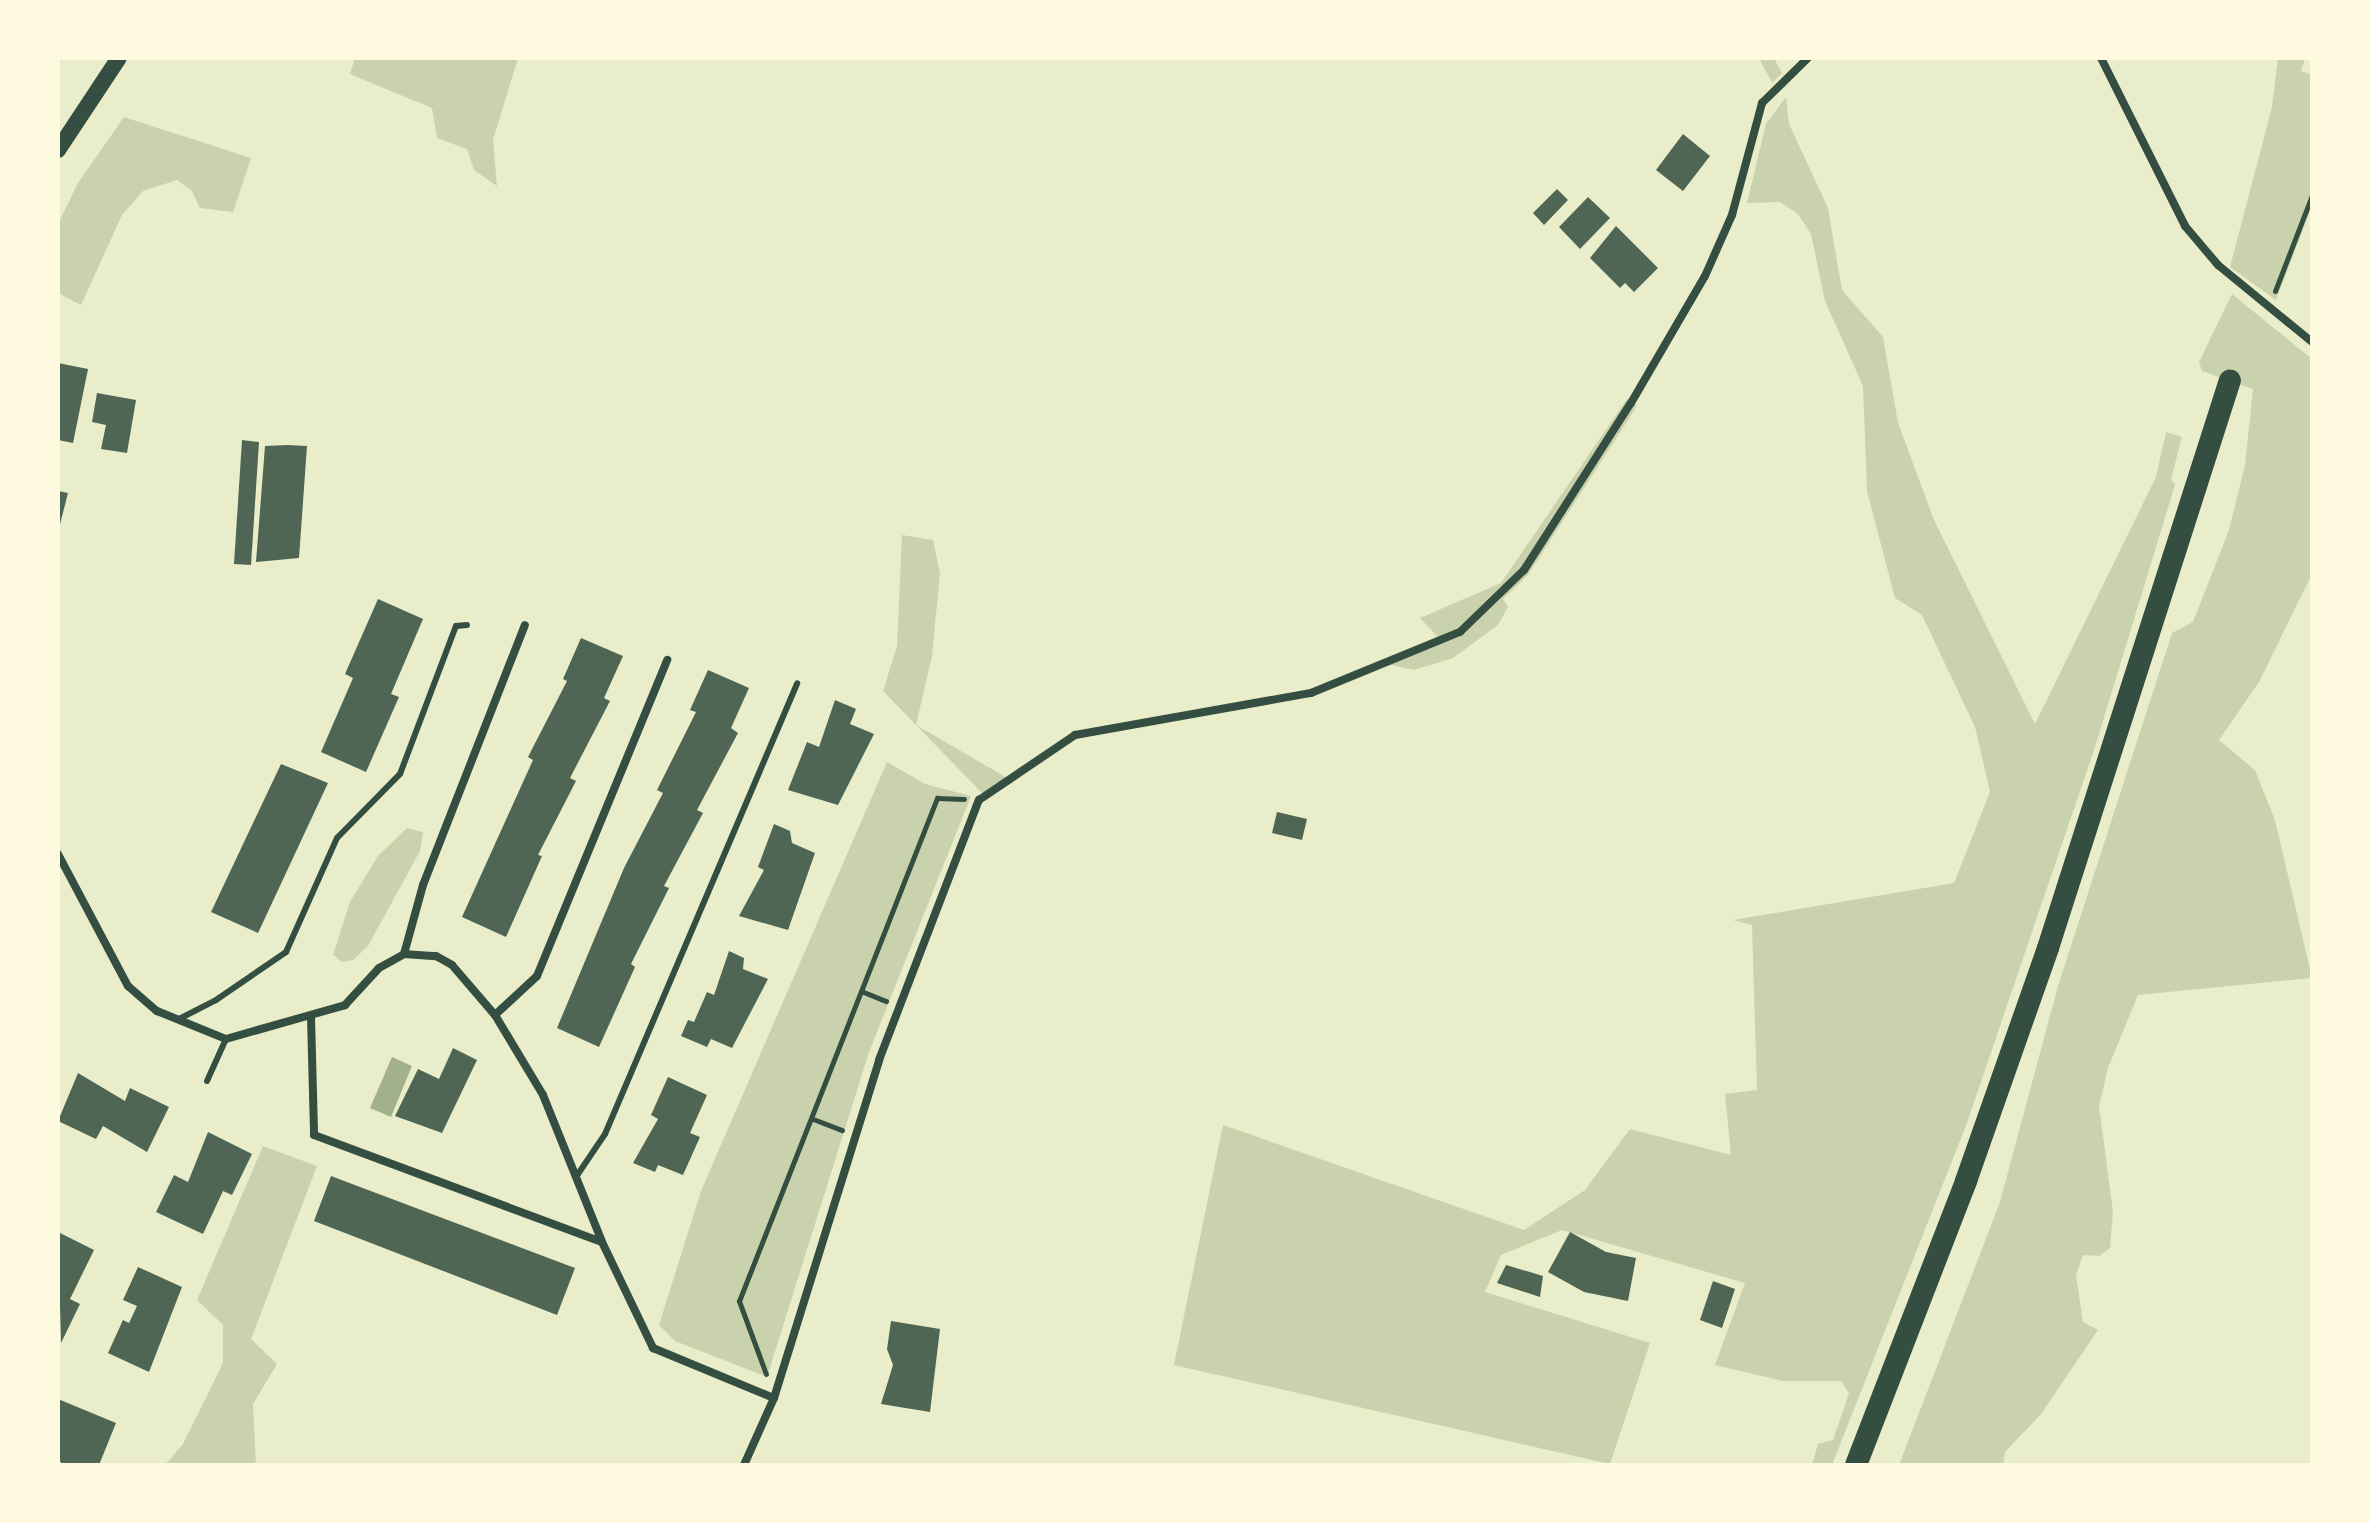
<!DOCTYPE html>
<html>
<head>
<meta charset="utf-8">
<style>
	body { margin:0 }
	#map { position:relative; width:2370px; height:1523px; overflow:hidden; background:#e9edc9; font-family:"Titillium Web",sans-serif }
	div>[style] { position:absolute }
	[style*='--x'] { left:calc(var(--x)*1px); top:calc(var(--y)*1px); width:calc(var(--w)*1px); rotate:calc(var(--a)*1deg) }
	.green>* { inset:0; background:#cad2ad }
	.water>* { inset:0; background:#a3b18a }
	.building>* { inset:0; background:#4f6655 }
	.path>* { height:5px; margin:-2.5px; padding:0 2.5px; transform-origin:2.5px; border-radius:2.5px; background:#344e41 }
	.service>* { height:6px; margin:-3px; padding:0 3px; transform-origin:3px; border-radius:3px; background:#344e41 }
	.minor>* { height:8px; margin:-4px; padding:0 4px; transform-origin:4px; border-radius:4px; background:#344e41 }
	.secondary>* { height:16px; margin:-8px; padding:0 8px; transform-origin:8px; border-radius:8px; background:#344e41 }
	.trunk>* { height:22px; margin:-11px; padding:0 11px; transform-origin:11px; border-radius:11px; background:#344e41 }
	span { translate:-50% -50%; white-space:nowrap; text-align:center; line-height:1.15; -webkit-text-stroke:6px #fefae0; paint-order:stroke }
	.frame { position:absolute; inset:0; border:60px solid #fefae0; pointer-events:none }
</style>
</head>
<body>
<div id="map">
	<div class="green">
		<div style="clip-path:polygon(355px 58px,518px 58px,493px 140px,497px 186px,474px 170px,467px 149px,437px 138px,432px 108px,350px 74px)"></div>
		<div style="clip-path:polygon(1759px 58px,1774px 58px,1782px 73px,1772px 83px)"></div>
		<div style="clip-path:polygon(2278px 58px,2305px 58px,2301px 71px,2312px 75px,2312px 206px,2276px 300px,2230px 267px,2272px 107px)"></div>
		<div style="clip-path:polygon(1786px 97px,1789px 124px,1828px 208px,1842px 290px,1883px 337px,1898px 423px,1934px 520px,2035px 724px,2156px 477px,2166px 432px,2182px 437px,2171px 479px,2175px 485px,2095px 747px,1967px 1123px,1832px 1465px,1812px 1465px,1818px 1444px,1833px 1440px,1849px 1393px,1841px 1381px,1783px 1381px,1715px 1365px,1745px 1283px,1562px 1230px,1501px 1255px,1485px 1292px,1650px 1343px,1610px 1464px,1174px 1365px,1223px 1125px,1524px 1230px,1585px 1190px,1630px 1129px,1731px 1155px,1725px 1094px,1757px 1090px,1752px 925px,1733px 920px,1954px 883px,1990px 792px,1975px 727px,1922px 615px,1895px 598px,1867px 491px,1863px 386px,1825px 301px,1811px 234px,1798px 214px,1780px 202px,1747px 203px,1766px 124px)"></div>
		<div style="clip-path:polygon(124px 117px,251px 158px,233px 212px,200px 208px,192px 191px,177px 180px,143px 191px,122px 215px,81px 305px,58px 293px,58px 224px,78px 183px)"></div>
		<div style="clip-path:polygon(2232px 294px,2312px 359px,2312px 574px,2259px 682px,2219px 740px,2255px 770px,2275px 820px,2312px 978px,2138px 995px,2108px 1068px,2099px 1106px,2113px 1212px,2110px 1248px,2099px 1256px,2083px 1255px,2076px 1275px,2083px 1322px,2098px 1330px,2041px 1414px,2005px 1452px,2003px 1465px,1899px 1465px,2000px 1202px,2058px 986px,2172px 633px,2193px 622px,2229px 530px,2245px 465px,2253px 389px,2202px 371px,2199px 362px)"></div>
		<div style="clip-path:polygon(1627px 399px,1637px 406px,1528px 575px,1503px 599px,1508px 607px,1498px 625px,1453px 658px,1414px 670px,1386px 664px,1438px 637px,1420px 618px,1501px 583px)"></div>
		<div style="clip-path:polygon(902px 535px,933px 540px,940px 573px,932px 656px,916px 725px,1009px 779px,983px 794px,916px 725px,883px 691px,897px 646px)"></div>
		<div style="clip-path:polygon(887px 762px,925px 784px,971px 796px,869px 1052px,767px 1377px,675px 1341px,659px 1325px,701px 1191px)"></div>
		<div style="clip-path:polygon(407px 828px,423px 832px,420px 851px,368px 946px,353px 960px,342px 962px,333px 955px,350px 902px,378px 856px)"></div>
		<div style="clip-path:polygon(263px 1146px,317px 1166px,251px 1339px,277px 1364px,253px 1404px,256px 1465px,156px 1465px,168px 1462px,183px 1444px,223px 1363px,223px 1325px,197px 1300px)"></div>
	</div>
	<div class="water">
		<div style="clip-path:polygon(392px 1057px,412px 1066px,391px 1117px,370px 1108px)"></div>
	</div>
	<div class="building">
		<div style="clip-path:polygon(1683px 134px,1710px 156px,1683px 191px,1656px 170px)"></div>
		<div style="clip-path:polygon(1557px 189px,1568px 200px,1544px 225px,1533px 213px)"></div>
		<div style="clip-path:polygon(1588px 197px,1610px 218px,1580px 249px,1559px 227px)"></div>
		<div style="clip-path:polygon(1616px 226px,1658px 268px,1634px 292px,1625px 283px,1620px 288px,1590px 258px)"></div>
		<div style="clip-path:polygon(58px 363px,88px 369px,73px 443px,58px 440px)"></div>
		<div style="clip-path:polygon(97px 393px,136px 400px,127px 453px,101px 449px,106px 425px,92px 422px)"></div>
		<div style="clip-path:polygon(242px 440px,259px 442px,251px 565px,234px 564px)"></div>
		<div style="clip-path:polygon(287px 445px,307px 446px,299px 558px,256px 562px,265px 446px)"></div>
		<div style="clip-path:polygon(58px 491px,68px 493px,59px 528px,58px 528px)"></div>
		<div style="clip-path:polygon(378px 599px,423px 619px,391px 694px,399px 697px,366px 772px,321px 752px,353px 678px,345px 674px)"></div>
		<div style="clip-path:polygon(581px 638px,623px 656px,604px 698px,610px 701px,570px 778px,576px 781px,538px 855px,542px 856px,506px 937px,462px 917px,533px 760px,528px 757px,567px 681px,563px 679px)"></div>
		<div style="clip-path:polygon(708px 670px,749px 688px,731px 728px,738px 733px,697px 810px,703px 813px,664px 886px,669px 888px,631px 964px,635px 967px,599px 1047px,557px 1028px,624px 868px,663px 793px,657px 790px,696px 712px,690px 710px)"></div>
		<div style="clip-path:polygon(835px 700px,856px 709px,850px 724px,874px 734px,838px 805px,788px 790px,807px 742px,819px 747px)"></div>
		<div style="clip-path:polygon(281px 764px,328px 783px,258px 933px,211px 912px)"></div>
		<div style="clip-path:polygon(1277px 812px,1307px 819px,1302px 840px,1272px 833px)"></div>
		<div style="clip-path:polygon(774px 824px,790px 831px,792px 843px,815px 853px,788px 930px,739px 916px,764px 870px,758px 867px)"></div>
		<div style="clip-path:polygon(729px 951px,744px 958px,743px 969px,768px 979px,732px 1048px,711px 1039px,707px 1047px,681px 1036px,688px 1020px,694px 1022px,707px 992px,714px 995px)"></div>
		<div style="clip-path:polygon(453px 1048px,477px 1060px,442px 1133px,395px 1116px,418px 1069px,439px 1079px)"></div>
		<div style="clip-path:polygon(78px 1073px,125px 1101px,130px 1088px,169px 1107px,147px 1152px,103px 1126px,96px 1139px,58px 1121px)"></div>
		<div style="clip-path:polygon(668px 1077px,707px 1095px,690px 1133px,700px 1137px,683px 1175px,658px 1165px,655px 1172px,633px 1163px,658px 1119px,651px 1115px)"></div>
		<div style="clip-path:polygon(208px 1132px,252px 1154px,232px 1195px,223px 1191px,203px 1234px,156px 1212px,174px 1175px,188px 1182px)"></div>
		<div style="clip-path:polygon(331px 1176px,575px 1268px,557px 1315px,314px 1221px)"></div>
		<div style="clip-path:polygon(58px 1232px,94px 1250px,70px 1299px,80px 1304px,61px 1343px)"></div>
		<div style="clip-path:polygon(1570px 1232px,1606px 1252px,1636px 1258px,1628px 1301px,1584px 1292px,1548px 1272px)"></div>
		<div style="clip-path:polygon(1506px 1265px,1543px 1276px,1540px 1297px,1497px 1283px)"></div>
		<div style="clip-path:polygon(138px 1267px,182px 1287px,149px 1372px,108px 1353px,123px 1320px,129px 1323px,137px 1306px,123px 1300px)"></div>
		<div style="clip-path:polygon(1713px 1281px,1735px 1289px,1722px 1328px,1700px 1320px)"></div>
		<div style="clip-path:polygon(891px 1321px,940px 1329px,930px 1412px,881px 1404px,893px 1365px,887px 1349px)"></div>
		<div style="clip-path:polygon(58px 1399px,116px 1423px,99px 1465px,63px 1465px,58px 1459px)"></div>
	</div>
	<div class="path">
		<div style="--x:2275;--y:291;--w:103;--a:-68.9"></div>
		<div style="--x:861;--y:991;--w:27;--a:22"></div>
		<div style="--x:813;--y:1119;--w:31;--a:21"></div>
		<div style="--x:766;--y:1374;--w:78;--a:-110.3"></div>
		<div style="--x:739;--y:1301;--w:541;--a:-68.51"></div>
		<div style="--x:937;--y:798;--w:27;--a:2"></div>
	</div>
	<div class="service">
		<div style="--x:179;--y:1019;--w:42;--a:-27.2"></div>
		<div style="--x:216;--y:1000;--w:85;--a:-34.4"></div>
		<div style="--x:286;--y:952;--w:125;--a:-65.9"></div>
		<div style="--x:337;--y:838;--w:90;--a:-45.5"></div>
		<div style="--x:400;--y:774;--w:158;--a:-69.3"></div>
		<div style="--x:456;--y:626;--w:11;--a:-5"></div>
		<div style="--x:207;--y:1081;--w:46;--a:-65.7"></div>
		<div style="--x:576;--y:1177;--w:52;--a:-56"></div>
		<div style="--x:605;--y:1134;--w:490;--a:-66.9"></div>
	</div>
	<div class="minor">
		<div style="--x:2101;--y:58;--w:188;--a:63.4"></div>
		<div style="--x:2185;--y:226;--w:51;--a:49.8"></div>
		<div style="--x:2218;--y:265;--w:122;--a:39.3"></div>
		<div style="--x:58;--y:854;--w:149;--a:62.1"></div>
		<div style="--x:128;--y:986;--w:38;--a:41"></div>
		<div style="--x:157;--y:1011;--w:74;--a:22.1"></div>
		<div style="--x:226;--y:1039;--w:124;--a:-15.9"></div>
		<div style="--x:345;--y:1005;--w:50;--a:-47.4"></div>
		<div style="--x:379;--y:968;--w:29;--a:-29"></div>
		<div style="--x:404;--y:954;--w:32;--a:4"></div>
		<div style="--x:436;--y:956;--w:18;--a:29"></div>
		<div style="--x:452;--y:965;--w:66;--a:49.3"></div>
		<div style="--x:495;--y:1015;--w:93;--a:59"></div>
		<div style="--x:543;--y:1095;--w:158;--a:68.1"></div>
		<div style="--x:602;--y:1242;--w:118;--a:64.3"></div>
		<div style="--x:653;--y:1348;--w:131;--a:22.5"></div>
		<div style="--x:404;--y:954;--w:72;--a:-74.6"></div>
		<div style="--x:423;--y:885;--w:279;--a:-68.6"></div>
		<div style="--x:495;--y:1015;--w:57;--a:-42.9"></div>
		<div style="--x:537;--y:976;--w:342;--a:-67.6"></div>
		<div style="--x:311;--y:1017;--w:118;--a:88.5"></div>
		<div style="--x:314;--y:1135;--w:307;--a:20.4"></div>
		<div style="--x:744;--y:1465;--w:73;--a:-65.9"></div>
		<div style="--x:774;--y:1398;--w:354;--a:-72.7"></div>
		<div style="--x:879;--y:1060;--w:279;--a:-69"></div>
		<div style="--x:979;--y:800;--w:116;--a:-34.1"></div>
		<div style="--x:1075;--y:735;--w:240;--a:-10.1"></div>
		<div style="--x:1311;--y:693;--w:161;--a:-22.3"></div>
		<div style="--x:1460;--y:632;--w:89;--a:-44.1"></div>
		<div style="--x:1524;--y:570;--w:198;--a:-57.4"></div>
		<div style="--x:1631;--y:403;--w:147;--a:-59.8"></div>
		<div style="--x:1705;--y:276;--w:67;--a:-66.1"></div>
		<div style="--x:1732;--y:215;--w:116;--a:-75"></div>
		<div style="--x:1762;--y:103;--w:64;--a:-44.4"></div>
	</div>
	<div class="secondary">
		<div style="--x:58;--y:150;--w:110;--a:-56.5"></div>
	</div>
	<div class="trunk">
		<div style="--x:1856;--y:1465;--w:305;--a:-68.8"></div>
		<div style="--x:1966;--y:1181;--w:247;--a:-70.6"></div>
		<div style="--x:2048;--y:948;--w:596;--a:-72.23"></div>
	</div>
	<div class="frame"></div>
</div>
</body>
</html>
